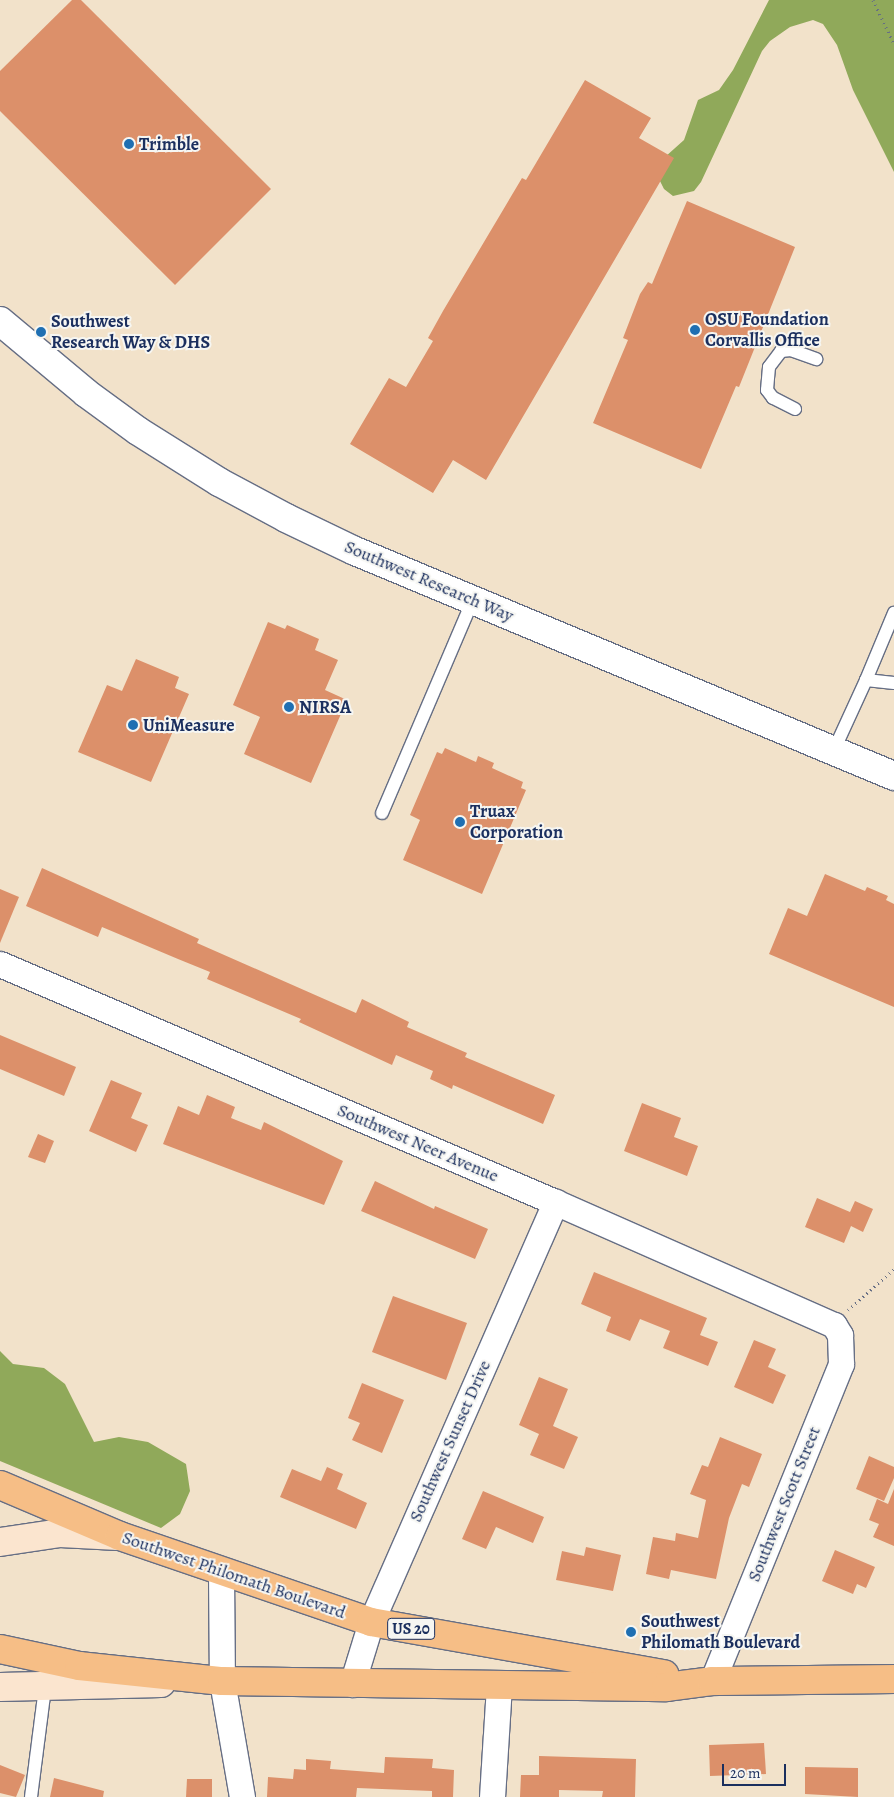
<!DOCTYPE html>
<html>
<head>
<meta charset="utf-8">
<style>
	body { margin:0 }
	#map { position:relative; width:894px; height:1797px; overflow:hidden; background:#f2e2ca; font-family:Alegreya,serif }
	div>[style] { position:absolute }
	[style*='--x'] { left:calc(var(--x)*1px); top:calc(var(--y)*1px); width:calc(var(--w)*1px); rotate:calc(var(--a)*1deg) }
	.forest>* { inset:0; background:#90a95a }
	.building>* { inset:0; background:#dc906a }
	.path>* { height:3px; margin-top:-1.5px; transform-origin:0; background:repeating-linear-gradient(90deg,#666e84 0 1px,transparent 0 5px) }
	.roads { filter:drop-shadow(1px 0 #666e84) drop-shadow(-1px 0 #666e84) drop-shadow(0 1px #666e84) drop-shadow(0 -1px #666e84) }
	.service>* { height:12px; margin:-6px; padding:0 6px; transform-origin:6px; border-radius:6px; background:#fff }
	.minor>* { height:25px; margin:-12.5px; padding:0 12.5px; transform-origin:12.5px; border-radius:12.5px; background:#fff }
	.tertiary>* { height:28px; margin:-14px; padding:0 14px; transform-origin:14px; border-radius:14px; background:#fff }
	.secondary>* { height:28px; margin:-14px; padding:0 14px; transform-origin:14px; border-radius:14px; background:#fbe5cf }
	.trunk>* { height:28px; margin:-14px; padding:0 14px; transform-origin:14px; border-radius:14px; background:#f6be86 }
	.dots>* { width:14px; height:14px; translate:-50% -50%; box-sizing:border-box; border:2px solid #f6f6f2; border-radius:50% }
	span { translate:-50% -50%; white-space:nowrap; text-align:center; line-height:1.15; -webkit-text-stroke:4px #f6f6f2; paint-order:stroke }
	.shield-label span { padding:1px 4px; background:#f6f6f2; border:1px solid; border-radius:4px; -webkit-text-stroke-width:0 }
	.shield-label { font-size:16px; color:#1b2f5e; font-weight:700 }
	.poi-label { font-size:18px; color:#1b2f5e; font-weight:700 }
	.left { translate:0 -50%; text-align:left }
	.street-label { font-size:18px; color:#1b2f5e }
	.scale { position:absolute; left:722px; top:1764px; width:64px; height:22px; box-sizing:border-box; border:2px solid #1b2f5e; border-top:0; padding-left:6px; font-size:15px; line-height:18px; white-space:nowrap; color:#1b2f5e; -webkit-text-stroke:4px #f6f6f2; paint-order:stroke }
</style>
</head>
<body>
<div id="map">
	<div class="forest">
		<div style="clip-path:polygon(769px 0,894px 0,894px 172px,853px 90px,837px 45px,823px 24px,813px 20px,790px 27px,770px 41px,762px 51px,701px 182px,694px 191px,673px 196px,664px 189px,659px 179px,665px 157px,684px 140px,698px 100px,719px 90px,733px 70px)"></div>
		<div style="clip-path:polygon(0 1351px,13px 1364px,44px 1368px,65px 1384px,94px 1442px,119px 1437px,148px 1442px,186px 1464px,190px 1491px,180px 1514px,161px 1528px,0 1461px)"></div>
	</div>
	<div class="building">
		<div style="clip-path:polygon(72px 0,81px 0,271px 189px,175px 285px,0 111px,0 71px)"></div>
		<div style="clip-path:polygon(585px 80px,651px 118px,639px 138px,674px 158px,486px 480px,453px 460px,433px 493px,350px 444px,389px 378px,406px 387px,433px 341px,428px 338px,443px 311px,522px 178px,526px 180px)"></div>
		<div style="clip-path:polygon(687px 201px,795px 247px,739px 387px,736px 386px,701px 469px,593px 423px,628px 340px,623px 338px,640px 294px,648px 282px,652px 284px)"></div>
		<div style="clip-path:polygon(268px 622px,285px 629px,287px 625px,319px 639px,315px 650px,338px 660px,325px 690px,347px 700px,311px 783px,244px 754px,260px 717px,233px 705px)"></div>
		<div style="clip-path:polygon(136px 659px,179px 677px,175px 688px,189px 694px,151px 782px,78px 752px,107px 685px,122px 691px)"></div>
		<div style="clip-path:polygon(445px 748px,476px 762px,478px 756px,494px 763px,492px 768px,523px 782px,521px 788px,526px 790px,482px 894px,403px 860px,420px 820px,410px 815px,437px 752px,442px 754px)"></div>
		<div style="clip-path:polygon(42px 868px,199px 939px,197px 943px,356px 1013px,362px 999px,409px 1022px,407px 1027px,467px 1053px,465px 1057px,555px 1095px,543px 1124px,453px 1085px,452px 1089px,430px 1079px,433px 1071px,396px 1055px,392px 1065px,299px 1022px,301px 1019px,207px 979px,210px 972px,178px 959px,102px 927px,98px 937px,26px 906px)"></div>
		<div style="clip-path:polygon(825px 874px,865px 891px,867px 887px,888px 896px,886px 900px,894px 904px,894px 1007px,769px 954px,788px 908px,807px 916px)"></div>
		<div style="clip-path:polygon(0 889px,19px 897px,0 943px)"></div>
		<div style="clip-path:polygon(0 1035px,76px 1067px,64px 1096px,0 1069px)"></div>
		<div style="clip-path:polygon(111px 1080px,142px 1093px,131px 1118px,148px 1125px,136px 1152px,89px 1131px)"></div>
		<div style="clip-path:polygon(207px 1095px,235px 1107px,231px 1118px,261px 1130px,264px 1122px,343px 1161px,324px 1205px,163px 1144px,178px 1106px,199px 1115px)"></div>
		<div style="clip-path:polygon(642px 1103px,681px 1118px,674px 1137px,698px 1146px,687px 1176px,624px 1151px)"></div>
		<div style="clip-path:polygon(38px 1134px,54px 1141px,45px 1163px,28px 1157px)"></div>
		<div style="clip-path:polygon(375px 1181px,434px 1209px,435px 1206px,488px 1229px,475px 1259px,361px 1211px)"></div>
		<div style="clip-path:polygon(817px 1198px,850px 1212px,855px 1201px,873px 1209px,863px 1232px,851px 1226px,844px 1243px,805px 1227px)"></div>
		<div style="clip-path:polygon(594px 1272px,707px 1318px,700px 1335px,718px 1342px,708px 1366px,663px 1348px,670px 1331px,640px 1319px,630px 1341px,606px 1331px,611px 1317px,581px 1304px)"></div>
		<div style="clip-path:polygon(393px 1296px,467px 1323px,446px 1380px,372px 1352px)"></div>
		<div style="clip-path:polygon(754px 1340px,776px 1349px,768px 1367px,786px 1375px,773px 1404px,734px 1387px)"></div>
		<div style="clip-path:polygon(539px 1377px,568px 1389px,553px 1426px,578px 1437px,564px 1469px,530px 1455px,539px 1434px,519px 1425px)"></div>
		<div style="clip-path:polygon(362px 1383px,404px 1400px,382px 1453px,352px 1440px,360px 1423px,348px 1418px)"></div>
		<div style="clip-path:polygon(720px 1437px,762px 1454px,749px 1487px,742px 1484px,729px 1518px,716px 1579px,671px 1570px,669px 1579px,646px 1574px,653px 1537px,675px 1541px,676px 1533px,698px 1538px,706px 1500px,690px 1494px,702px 1465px,708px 1467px)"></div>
		<div style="clip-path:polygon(869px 1456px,894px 1467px,894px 1478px,884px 1501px,856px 1489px)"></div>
		<div style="clip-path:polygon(327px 1467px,343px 1474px,337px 1489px,367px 1503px,356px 1529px,280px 1497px,292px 1469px,321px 1481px)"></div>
		<div style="clip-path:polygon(894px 1489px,894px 1546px,873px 1537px,879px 1524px,869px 1520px,877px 1499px,888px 1504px)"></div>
		<div style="clip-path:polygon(483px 1491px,544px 1517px,533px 1543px,496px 1527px,486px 1549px,462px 1539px)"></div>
		<div style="clip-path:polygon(586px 1547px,621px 1555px,613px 1591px,556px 1580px,562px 1551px,584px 1556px)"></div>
		<div style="clip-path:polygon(835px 1550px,875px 1567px,866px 1588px,857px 1584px,853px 1594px,822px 1581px)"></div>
		<div style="clip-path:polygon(764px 1743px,766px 1774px,710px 1776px,709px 1745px)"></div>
		<div style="clip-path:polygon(539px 1756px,636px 1759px,635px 1797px,602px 1797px,603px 1791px,559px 1790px,559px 1797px,520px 1797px,521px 1775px,539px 1775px)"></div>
		<div style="clip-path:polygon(385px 1757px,433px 1759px,432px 1768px,454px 1770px,453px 1797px,432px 1797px,432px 1791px,357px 1788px,356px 1797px,267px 1797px,268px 1777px,293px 1779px,294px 1769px,306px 1770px,306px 1759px,331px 1761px,330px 1769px,384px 1773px)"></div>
		<div style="clip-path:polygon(0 1765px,25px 1775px,16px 1797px,0 1793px)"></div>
		<div style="clip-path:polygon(805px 1767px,858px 1768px,858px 1797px,805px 1794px)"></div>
		<div style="clip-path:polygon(54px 1778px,104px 1791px,103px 1797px,50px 1797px)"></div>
		<div style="clip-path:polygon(187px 1779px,212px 1779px,212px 1797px,186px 1797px)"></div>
	</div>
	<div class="path">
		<div style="--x:873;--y:0;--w:49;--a:64.5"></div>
		<div style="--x:848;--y:1310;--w:62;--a:-41.7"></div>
	</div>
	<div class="roads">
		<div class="service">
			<div style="--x:795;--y:409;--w:25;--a:-153"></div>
			<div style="--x:773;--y:398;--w:10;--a:-127"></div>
			<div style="--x:767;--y:390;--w:23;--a:-85"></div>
			<div style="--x:769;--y:367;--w:20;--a:-53"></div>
			<div style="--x:781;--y:351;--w:10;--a:-6"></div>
			<div style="--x:791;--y:350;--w:27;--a:20"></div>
			<div style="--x:866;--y:680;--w:73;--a:-67.3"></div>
			<div style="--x:834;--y:750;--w:77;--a:-65.4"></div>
			<div style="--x:866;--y:680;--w:28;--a:6"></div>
			<div style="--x:382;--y:813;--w:232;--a:-66.9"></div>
			<div style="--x:31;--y:1797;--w:111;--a:-82.7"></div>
		</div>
		<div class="minor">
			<div style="--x:0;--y:964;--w:604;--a:23.21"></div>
			<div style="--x:555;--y:1202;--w:305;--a:23.8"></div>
			<div style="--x:834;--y:1325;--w:12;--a:59"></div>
			<div style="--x:840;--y:1335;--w:29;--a:88"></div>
			<div style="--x:841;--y:1364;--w:342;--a:112.1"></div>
			<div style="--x:221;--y:1572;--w:109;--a:89.5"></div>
			<div style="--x:222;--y:1681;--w:118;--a:80.2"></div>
			<div style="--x:352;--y:1684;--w:65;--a:-73"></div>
			<div style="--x:371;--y:1622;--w:459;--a:-66.3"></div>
			<div style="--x:492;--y:1797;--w:110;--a:-86.4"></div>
		</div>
		<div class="tertiary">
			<div style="--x:0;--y:321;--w:112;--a:39.9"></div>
			<div style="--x:86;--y:393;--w:64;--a:36.2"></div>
			<div style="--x:138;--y:431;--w:96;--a:32.2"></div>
			<div style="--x:219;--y:482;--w:76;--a:28.2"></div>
			<div style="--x:286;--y:518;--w:76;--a:25.6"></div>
			<div style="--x:355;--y:551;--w:584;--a:22.66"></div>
		</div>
		<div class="secondary">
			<div style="--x:0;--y:1542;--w:61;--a:-8.5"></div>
			<div style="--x:60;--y:1533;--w:58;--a:3"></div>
			<div style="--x:0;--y:1687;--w:161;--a:-1.4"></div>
		</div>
		<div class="trunk">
			<div style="--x:0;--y:1485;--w:130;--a:23"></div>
			<div style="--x:120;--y:1536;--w:265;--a:18.9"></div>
			<div style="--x:371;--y:1622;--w:298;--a:10.1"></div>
			<div style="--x:0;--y:1649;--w:81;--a:12.1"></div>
			<div style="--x:79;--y:1666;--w:144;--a:6"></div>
			<div style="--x:222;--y:1681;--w:444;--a:0.8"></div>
			<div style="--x:666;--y:1687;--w:46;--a:-7.4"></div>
			<div style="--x:712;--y:1681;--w:182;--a:-0.6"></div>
		</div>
	</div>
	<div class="dots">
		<div style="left:129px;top:144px;background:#1f6fb2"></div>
		<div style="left:695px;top:330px;background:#1f6fb2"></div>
		<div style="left:41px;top:332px;background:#1f6fb2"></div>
		<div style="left:289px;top:707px;background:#1f6fb2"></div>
		<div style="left:133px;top:725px;background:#1f6fb2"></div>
		<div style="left:460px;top:822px;background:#1f6fb2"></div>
		<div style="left:631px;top:1632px;background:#1f6fb2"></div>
	</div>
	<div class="shield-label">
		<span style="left:411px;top:1629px">US 20</span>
	</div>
	<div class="poi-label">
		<span class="left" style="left:139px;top:144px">Trimble</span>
		<span class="left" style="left:705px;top:330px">OSU Foundation<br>Corvallis Office</span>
		<span class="left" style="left:51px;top:332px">Southwest<br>Research Way &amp; DHS</span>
		<span class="left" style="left:299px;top:707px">NIRSA</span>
		<span class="left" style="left:143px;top:725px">UniMeasure</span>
		<span class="left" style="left:470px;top:822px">Truax<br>Corporation</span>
		<span class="left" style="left:641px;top:1632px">Southwest<br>Philomath Boulevard</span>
	</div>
	<div class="street-label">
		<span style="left:429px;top:581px;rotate:23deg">Southwest Research Way</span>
		<span style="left:418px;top:1143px;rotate:23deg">Southwest Neer Avenue</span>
		<span style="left:450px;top:1441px;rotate:-66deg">Southwest Sunset Drive</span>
		<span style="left:784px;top:1504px;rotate:-68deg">Southwest Scott Street</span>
		<span style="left:234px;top:1575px;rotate:19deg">Southwest Philomath Boulevard</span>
	</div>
	<div class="scale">20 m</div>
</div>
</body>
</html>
